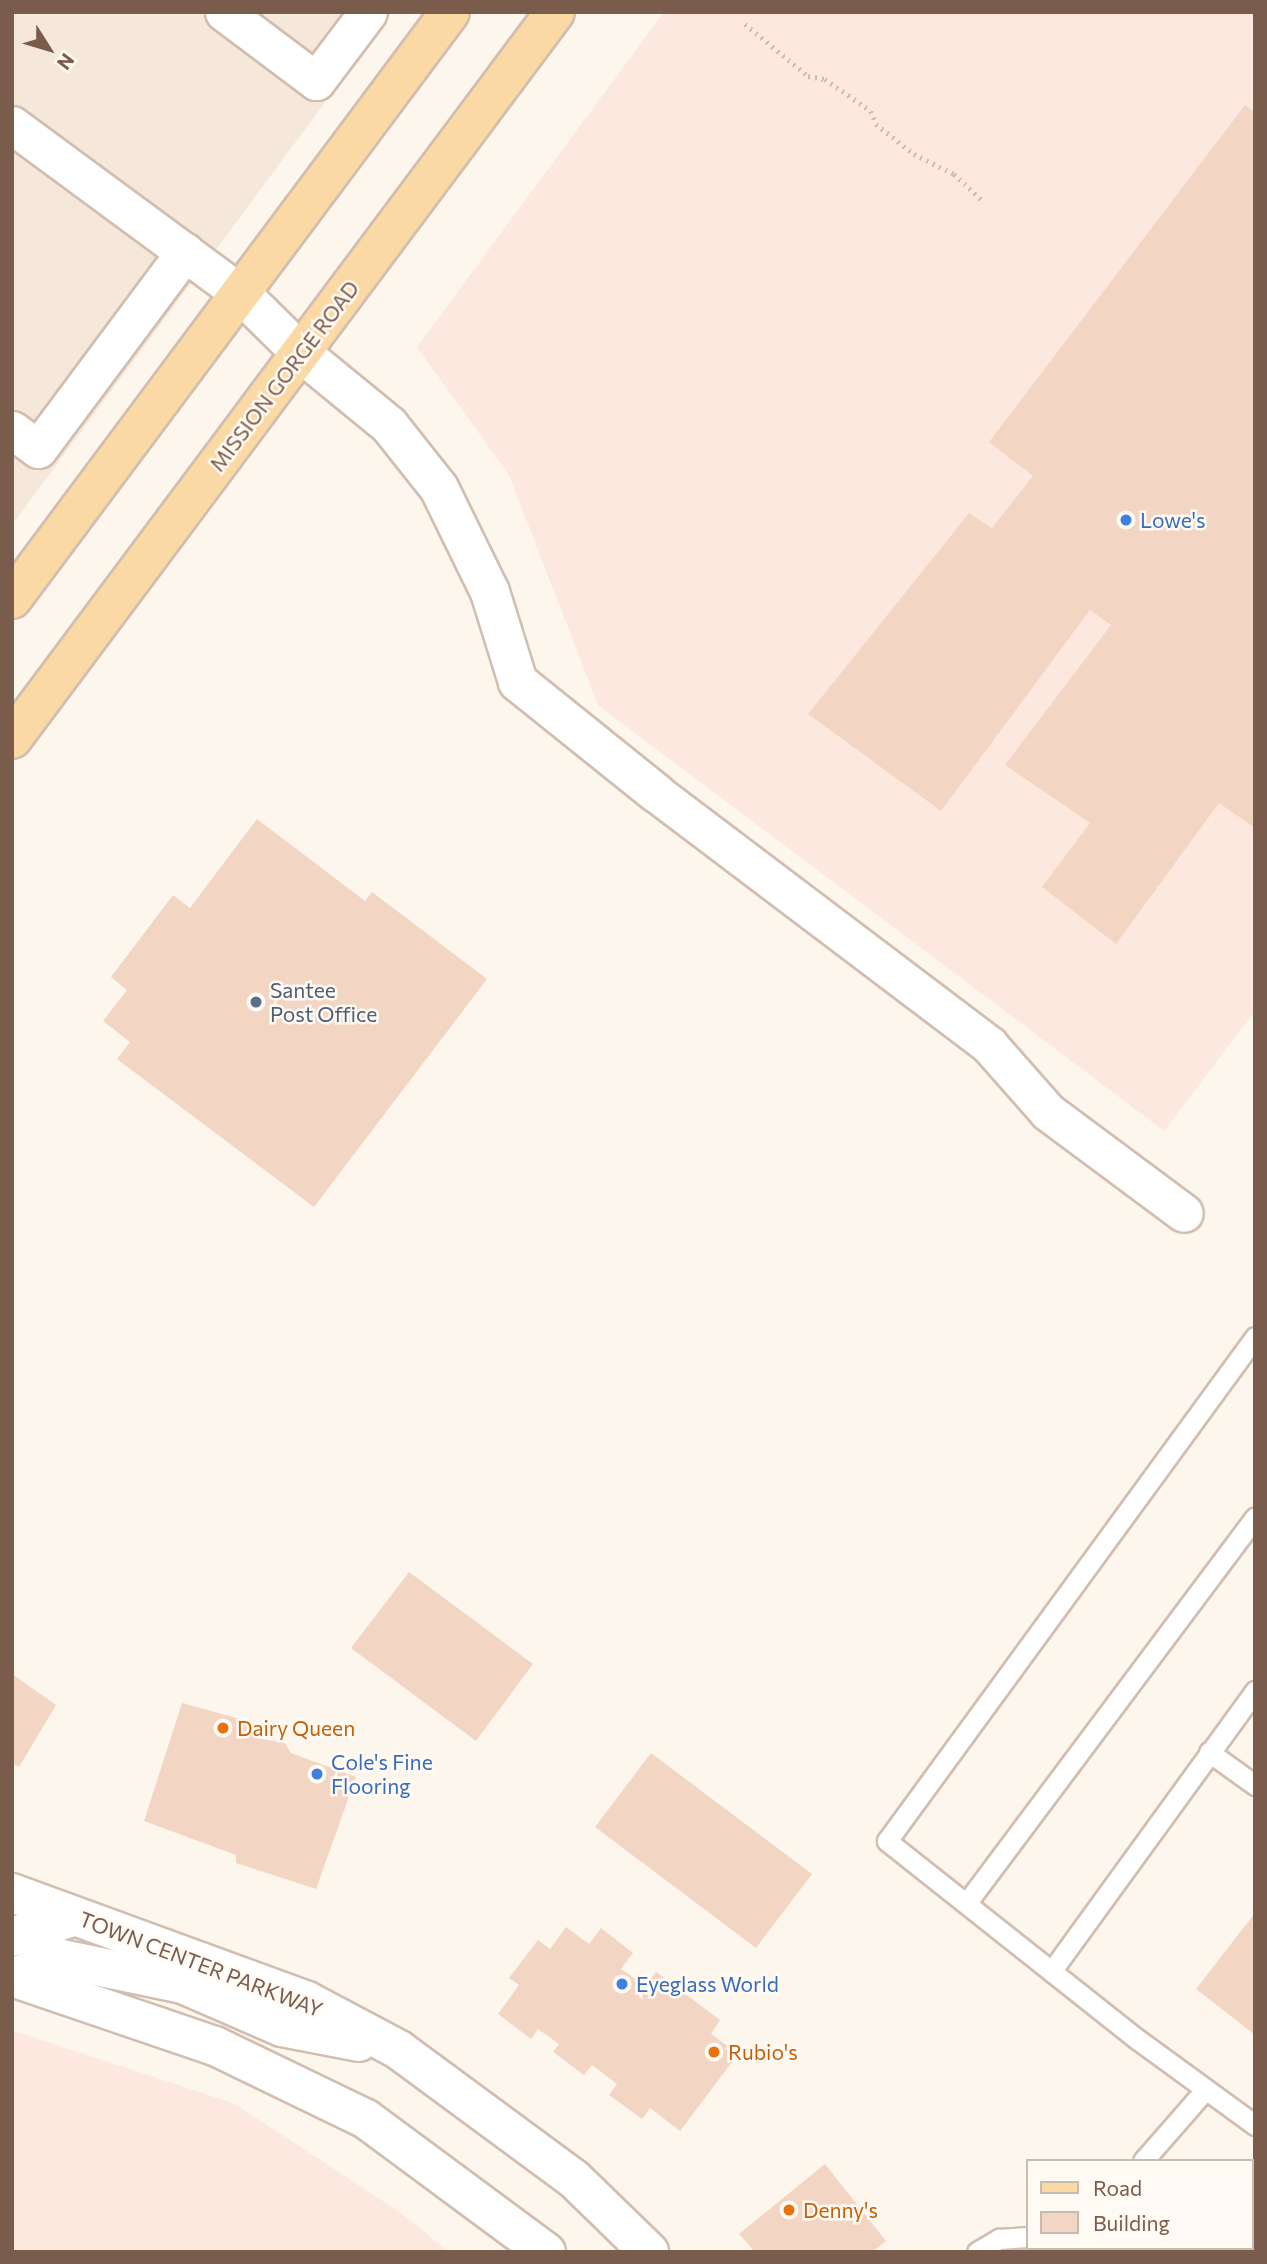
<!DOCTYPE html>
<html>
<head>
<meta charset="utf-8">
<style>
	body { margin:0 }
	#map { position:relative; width:1267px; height:2264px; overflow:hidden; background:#fdf6ec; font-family:Commissioner,sans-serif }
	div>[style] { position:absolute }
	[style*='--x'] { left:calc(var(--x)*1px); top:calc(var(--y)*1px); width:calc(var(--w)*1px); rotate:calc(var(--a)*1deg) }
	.residential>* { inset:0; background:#f5e8da }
	.commercial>* { inset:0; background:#fde8e0 }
	.building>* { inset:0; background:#f3d5c3 }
	.path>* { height:4.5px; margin-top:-2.25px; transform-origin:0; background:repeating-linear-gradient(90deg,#d9b8a5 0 2px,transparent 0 7px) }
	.roads { filter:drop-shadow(2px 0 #d1beb0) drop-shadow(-2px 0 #d1beb0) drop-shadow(0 2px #d1beb0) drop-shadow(0 -2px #d1beb0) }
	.service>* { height:19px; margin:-9.5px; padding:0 9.5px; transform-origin:9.5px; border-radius:9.5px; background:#fff }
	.minor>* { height:37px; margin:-18.5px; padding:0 18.5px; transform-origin:18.5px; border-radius:18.5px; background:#fff }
	.tertiary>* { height:38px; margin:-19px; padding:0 19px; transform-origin:19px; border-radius:19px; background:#fff }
	.secondary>* { height:38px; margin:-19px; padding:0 19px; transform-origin:19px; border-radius:19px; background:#fff }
	.primary>* { height:38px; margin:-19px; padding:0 19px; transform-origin:19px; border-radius:19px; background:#fbd9a5 }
	.dots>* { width:19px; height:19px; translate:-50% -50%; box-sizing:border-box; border:4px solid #fffaf3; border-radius:50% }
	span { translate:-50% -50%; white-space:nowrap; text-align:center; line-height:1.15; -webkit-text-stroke:5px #fffaf3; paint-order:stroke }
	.street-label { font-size:21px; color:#7a5c4d }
	.shop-label { font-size:21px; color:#366cbe }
	.left { translate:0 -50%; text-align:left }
	.service-label { font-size:21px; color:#4e5e75 }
	.food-label { font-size:21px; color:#c56008 }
	.frame { position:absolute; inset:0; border:14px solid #7a5c4d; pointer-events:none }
	.legend { position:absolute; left:1026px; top:2159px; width:228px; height:91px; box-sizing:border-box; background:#fffaf3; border:2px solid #cabbb1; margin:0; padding:9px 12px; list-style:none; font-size:21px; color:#7a5c4d }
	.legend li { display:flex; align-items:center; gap:14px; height:35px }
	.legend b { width:35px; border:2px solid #cabbb1 }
	.north { position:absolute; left:14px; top:14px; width:70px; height:70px; -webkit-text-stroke:5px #fffaf3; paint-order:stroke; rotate:127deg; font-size:19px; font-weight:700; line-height:28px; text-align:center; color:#7a5c4d }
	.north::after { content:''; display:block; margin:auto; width:24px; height:32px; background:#7a5c4d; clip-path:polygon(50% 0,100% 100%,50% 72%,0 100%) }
</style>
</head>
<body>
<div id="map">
	<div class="residential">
		<div style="clip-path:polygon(12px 12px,392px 12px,12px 525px)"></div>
	</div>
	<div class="commercial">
		<div style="clip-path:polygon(664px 12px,1255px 12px,1255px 1011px,1164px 1131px,598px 705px,509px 475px,417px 347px)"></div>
		<div style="clip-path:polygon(12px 2030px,235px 2104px,401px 2213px,449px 2252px,12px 2252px)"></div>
	</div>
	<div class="building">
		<div style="clip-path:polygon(1245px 105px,1255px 112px,1255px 828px,1219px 803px,1116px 944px,1042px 887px,1090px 823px,1005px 765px,1111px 625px,1090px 610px,941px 811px,808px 714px,969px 513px,992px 528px,1033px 476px,989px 442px)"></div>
		<div style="clip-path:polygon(257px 819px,365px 901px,372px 892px,487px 979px,314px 1207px,117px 1059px,130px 1042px,103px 1021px,127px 990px,111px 977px,173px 895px,190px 908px)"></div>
		<div style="clip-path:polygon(409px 1572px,533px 1664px,476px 1741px,351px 1648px)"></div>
		<div style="clip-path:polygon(12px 1674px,56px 1705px,19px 1767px,12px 1763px)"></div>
		<div style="clip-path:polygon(182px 1703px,261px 1725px,257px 1738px,285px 1743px,291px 1753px,356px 1777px,316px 1889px,236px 1863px,236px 1855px,144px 1821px)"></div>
		<div style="clip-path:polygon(651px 1753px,812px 1874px,756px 1948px,595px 1827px)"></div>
		<div style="clip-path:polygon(1255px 1913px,1255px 2035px,1196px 1989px)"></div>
		<div style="clip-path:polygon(566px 1927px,589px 1944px,601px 1928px,633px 1953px,621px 1969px,645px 1986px,656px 1972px,720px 2020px,711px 2034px,738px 2054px,680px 2131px,650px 2108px,642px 2119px,609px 2095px,617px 2084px,592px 2065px,584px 2075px,553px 2052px,559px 2044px,538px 2029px,531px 2039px,498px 2014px,519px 1985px,509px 1978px,538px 1940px,550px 1949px)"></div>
		<div style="clip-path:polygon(825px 2164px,886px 2241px,872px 2252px,755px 2252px,739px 2234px)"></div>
	</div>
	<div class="path">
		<div style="--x:745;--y:24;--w:82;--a:39.5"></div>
		<div style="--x:808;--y:76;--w:17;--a:10"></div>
		<div style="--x:825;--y:79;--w:56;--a:34.8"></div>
		<div style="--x:871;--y:111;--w:14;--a:69"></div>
		<div style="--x:876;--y:124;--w:48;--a:38.3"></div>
		<div style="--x:914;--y:154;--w:45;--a:26.6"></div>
		<div style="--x:954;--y:174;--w:38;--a:43"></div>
	</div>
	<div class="roads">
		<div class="service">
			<div style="--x:1255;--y:1337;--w:624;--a:126.14"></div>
			<div style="--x:887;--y:1841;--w:319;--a:38.4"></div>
			<div style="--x:1137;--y:2039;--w:146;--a:36.1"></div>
			<div style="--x:1209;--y:1752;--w:57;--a:35.7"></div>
			<div style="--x:968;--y:1901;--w:479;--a:-53.2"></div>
			<div style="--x:1053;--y:1969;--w:344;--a:-54"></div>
			<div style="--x:1143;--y:2161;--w:94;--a:-48.9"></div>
			<div style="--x:977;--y:2252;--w:26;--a:-31"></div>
			<div style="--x:999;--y:2239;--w:28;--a:-4"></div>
			<div style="--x:1034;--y:2252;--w:5;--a:-53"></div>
		</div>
		<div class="minor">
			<div style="--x:224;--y:12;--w:115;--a:36.9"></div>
			<div style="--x:316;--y:81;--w:86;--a:-53"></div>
			<div style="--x:12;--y:125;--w:285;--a:36.4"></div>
			<div style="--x:12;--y:430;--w:32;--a:36"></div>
			<div style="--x:38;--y:449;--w:246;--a:-53.3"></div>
			<div style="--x:656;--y:793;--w:418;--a:37.1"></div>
			<div style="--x:989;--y:1045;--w:89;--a:48.6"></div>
			<div style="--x:1048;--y:1112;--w:169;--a:36.6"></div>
		</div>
		<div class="tertiary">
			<div style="--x:241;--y:294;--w:84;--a:44.5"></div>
			<div style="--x:301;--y:353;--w:114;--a:39.3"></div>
			<div style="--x:389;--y:425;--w:80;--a:51.6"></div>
			<div style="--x:439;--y:488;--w:116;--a:63.9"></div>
			<div style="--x:490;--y:592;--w:94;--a:72.7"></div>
			<div style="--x:518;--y:682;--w:177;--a:38.8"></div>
		</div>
		<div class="secondary">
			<div style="--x:12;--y:1893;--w:314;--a:20.1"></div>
			<div style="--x:307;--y:2001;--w:104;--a:28"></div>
			<div style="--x:399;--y:2050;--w:217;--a:36.4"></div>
			<div style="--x:574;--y:2179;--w:105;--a:44.2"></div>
			<div style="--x:12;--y:1937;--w:66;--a:-18.4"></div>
			<div style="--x:12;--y:1977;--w:214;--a:18.8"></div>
			<div style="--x:215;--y:2046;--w:168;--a:25.8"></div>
			<div style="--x:366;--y:2119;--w:224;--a:36.5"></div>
			<div style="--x:14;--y:1977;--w:51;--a:-20.6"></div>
			<div style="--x:62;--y:1959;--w:124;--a:11.7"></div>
			<div style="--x:183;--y:1984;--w:108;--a:23.5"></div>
			<div style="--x:282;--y:2027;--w:78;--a:11"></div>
		</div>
		<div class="primary">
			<div style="--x:12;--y:599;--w:732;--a:-53.27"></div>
			<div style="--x:12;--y:739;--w:907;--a:-53.24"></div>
		</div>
	</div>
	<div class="dots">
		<div style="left:1126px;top:520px;background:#3f7fe0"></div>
		<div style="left:256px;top:1002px;background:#5c6f8a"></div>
		<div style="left:223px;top:1728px;background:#e8710a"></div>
		<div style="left:317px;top:1774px;background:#3f7fe0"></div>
		<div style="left:622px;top:1984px;background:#3f7fe0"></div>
		<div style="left:714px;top:2052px;background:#e8710a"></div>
		<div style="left:789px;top:2210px;background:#e8710a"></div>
	</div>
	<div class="street-label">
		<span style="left:284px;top:376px;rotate:-53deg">MISSION GORGE ROAD</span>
		<span style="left:201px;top:1964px;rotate:21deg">TOWN CENTER PARKWAY</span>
	</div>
	<div class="shop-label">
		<span class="left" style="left:1140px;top:520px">Lowe's</span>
		<span class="left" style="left:331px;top:1774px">Cole's Fine<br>Flooring</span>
		<span class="left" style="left:636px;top:1984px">Eyeglass World</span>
	</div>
	<div class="service-label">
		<span class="left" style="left:270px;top:1002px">Santee<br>Post Office</span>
	</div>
	<div class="food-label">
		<span class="left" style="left:237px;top:1728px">Dairy Queen</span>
		<span class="left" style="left:728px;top:2052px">Rubio's</span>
		<span class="left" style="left:803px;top:2210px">Denny's</span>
	</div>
	<div class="frame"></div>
	<ul class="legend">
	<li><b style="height:9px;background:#fbd9a5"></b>Road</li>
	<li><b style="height:19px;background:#f3d5c3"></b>Building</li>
	</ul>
	<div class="north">N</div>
</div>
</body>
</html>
